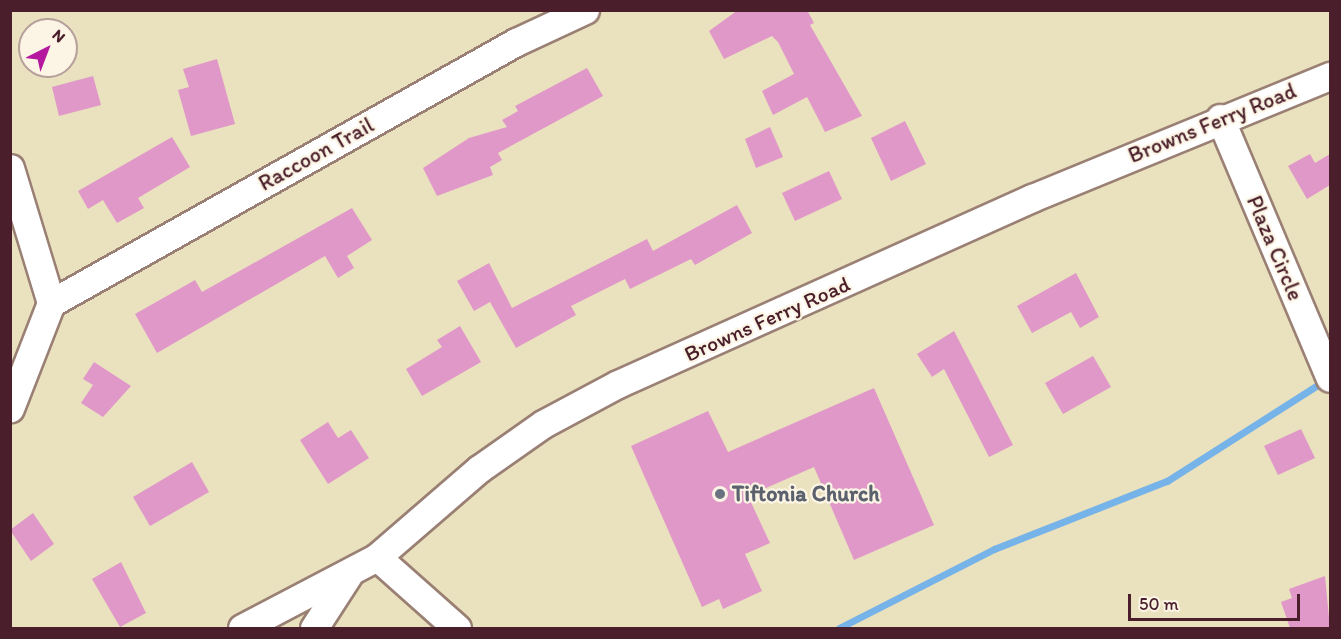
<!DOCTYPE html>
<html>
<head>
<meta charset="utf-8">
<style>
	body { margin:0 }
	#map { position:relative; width:1341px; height:639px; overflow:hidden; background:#eae1be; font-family:Itim,sans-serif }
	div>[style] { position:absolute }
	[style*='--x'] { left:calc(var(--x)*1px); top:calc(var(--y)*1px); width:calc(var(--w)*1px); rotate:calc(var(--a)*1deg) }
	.stream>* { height:7px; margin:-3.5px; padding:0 3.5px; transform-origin:3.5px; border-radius:3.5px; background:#76b3e9 }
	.building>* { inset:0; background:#e098c8 }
	.roads { filter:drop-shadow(2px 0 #9a8074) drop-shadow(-2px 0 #9a8074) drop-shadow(0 2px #9a8074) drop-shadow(0 -2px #9a8074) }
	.minor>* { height:27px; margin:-13.5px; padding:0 13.5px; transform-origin:13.5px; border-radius:13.5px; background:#fff }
	.dots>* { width:16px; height:16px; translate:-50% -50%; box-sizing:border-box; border:3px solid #fcf5e5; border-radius:50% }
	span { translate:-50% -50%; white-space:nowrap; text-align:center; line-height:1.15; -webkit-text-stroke:4.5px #fcf5e5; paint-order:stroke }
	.street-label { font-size:22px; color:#4a1f2b }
	.worship-label { font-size:22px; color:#5b616d; font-weight:700 }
	.left { translate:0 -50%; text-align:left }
	.frame { position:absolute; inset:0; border:12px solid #4a1f2b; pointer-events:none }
	.north { position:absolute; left:18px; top:18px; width:60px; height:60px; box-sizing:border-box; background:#fcf5e5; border:2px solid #b59f9b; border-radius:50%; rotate:42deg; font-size:16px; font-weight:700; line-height:24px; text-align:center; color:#4a1f2b }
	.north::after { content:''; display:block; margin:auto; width:21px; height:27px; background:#b5179e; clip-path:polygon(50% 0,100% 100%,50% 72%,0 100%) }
	.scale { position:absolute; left:1128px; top:594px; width:172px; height:27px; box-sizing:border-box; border:3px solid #4a1f2b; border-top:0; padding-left:8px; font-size:18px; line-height:21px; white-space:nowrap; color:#4a1f2b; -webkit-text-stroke:4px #fcf5e5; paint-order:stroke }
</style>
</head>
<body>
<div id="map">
	<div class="stream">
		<div style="--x:839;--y:628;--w:174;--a:-27"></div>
		<div style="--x:994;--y:549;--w:186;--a:-21.5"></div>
		<div style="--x:1167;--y:481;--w:186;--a:-32.5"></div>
	</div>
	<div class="building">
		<div style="clip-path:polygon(738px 10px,807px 10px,814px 23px,810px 25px,862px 116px,825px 132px,807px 97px,773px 115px,762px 91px,794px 74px,778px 42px,772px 36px,724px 59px,709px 31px)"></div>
		<div style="clip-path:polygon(217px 59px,235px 124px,191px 136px,178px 90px,189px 87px,183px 69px)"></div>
		<div style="clip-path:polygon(587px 68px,603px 96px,498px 153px,502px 160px,490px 167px,493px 175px,437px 196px,423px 168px,469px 138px,507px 127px,502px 120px,518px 111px,515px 106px)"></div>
		<div style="clip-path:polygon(93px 76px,101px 105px,59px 116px,52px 87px)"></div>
		<div style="clip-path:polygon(905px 121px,926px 164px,891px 181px,871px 138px)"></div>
		<div style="clip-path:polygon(770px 127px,783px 157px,756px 168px,745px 139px)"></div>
		<div style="clip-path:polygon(172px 137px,190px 167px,138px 198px,144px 208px,117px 223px,103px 200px,88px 209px,78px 191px)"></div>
		<div style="clip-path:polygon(1310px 154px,1315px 163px,1330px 154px,1330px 185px,1307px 199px,1288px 166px)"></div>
		<div style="clip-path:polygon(829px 171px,842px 199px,795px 221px,782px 193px)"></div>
		<div style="clip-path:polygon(737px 205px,752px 233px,695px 265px,691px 259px,630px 289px,625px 279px,571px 306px,576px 315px,516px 348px,490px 302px,474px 311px,457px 281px,489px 263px,512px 308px,647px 239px,653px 251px)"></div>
		<div style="clip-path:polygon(352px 208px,372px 240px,347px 256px,354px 268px,338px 278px,325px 256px,157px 353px,135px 314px,195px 280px,202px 292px)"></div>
		<div style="clip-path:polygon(1076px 273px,1099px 317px,1080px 328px,1071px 312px,1032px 333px,1017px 306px)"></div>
		<div style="clip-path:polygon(460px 326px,481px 362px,422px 396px,406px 369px,442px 347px,437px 340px)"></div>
		<div style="clip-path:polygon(954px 331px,1013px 445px,989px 457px,944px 369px,932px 377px,917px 354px)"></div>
		<div style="clip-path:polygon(1093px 356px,1111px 387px,1063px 414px,1045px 383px)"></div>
		<div style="clip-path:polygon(94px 362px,131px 386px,103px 417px,81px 403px,93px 385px,83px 379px)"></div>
		<div style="clip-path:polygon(874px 388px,934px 525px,854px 560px,814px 467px,748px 496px,770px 543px,745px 554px,762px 591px,723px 609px,719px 599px,702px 607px,631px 446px,708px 411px,728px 452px)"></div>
		<div style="clip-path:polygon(328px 422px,338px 438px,351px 430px,369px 458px,328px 484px,300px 440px)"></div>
		<div style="clip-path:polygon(1301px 429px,1315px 458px,1278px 475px,1264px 446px)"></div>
		<div style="clip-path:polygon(192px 462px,209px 492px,150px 526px,133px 497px)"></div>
		<div style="clip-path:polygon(33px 513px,54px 544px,31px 561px,10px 530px)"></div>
		<div style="clip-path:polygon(121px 562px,146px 613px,120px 627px,92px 579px)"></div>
		<div style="clip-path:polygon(1325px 576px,1330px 628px,1290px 628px,1281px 602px,1292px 598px,1289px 589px)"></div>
	</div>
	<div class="roads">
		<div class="minor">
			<div style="--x:1220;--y:118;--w:282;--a:67.1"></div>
			<div style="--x:10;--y:168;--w:141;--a:73.1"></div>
			<div style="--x:51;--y:303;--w:113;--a:111.3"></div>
			<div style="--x:51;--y:303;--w:533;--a:-29.31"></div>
			<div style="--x:516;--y:42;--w:76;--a:-24.9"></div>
			<div style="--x:377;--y:557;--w:107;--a:41.6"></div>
			<div style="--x:242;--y:628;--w:153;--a:-27.7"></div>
			<div style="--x:377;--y:557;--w:135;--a:-40.8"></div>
			<div style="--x:479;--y:469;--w:78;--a:-35.1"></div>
			<div style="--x:543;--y:424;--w:85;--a:-28.1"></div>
			<div style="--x:618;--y:384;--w:454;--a:-24.2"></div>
			<div style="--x:1032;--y:198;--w:322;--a:-22.3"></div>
			<div style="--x:314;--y:628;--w:64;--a:-57.1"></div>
		</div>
	</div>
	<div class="dots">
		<div style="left:720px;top:494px;background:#6b7280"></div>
	</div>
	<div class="street-label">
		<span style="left:1212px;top:123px;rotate:-22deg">Browns Ferry Road</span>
		<span style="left:316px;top:154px;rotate:-29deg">Raccoon Trail</span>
		<span style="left:1275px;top:248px;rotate:67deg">Plaza Circle</span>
		<span style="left:767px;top:319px;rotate:-24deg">Browns Ferry Road</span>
	</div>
	<div class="worship-label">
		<span class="left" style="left:732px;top:494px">Tiftonia Church</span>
	</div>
	<div class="frame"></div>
	<div class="north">N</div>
	<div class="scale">50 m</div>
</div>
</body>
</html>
